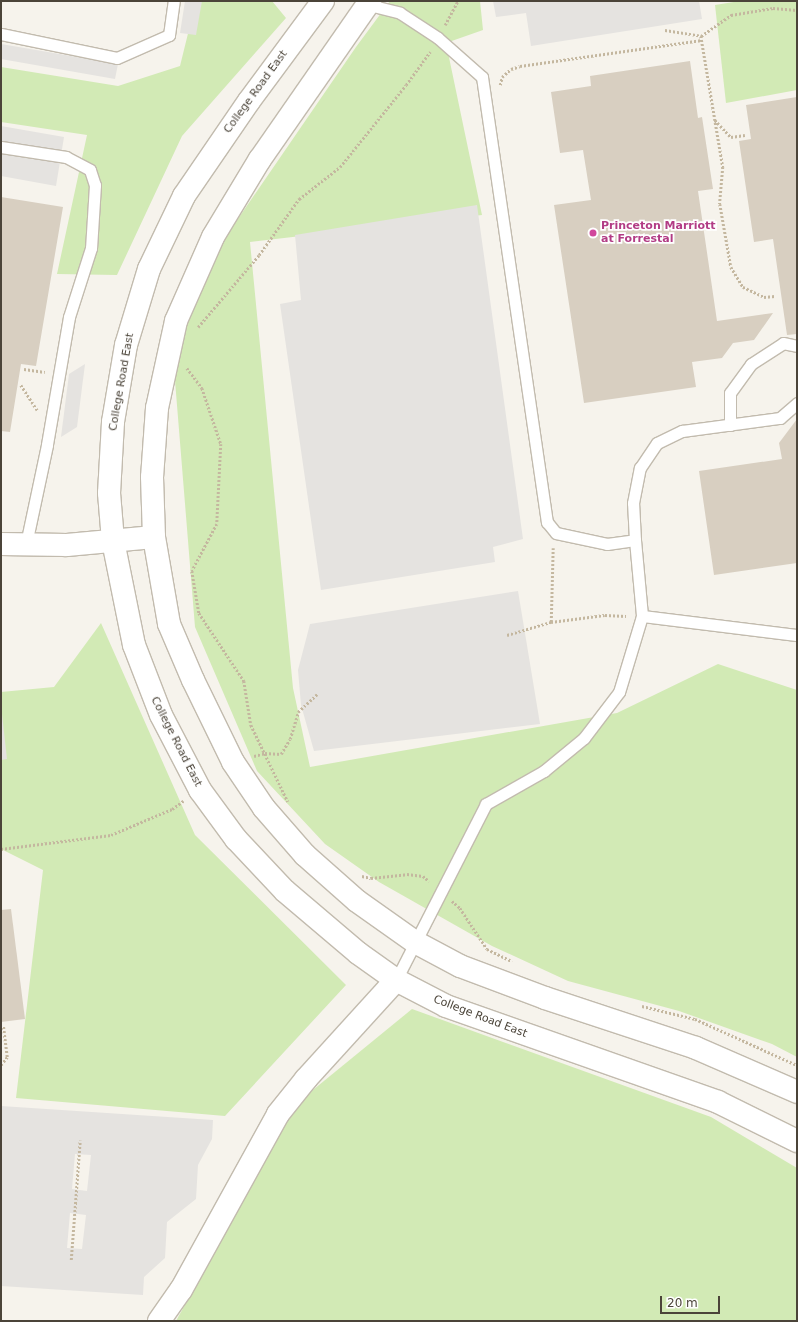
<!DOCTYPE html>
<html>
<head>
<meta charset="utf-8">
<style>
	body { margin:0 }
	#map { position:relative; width:798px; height:1322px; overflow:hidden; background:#f6f3ec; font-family:"DejaVu Sans",sans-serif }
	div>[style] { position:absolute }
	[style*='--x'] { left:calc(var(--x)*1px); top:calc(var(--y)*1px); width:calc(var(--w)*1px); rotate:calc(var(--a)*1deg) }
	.green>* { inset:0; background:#d2eab5 }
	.parking>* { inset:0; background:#e5e3e0 }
	.building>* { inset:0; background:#d8cfc1 }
	.path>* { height:2.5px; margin-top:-1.25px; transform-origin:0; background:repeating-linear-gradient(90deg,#c4b79f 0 2px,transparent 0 4px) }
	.roads { filter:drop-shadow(1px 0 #c2bbae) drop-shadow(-1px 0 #c2bbae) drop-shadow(0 1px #c2bbae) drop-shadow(0 -1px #c2bbae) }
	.service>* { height:11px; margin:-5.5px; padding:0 5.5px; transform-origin:5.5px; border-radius:5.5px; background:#fff }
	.minor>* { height:22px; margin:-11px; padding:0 11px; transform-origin:11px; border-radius:11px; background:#fff }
	.tertiary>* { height:22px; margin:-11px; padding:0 11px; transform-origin:11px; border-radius:11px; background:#fff }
	.dots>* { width:11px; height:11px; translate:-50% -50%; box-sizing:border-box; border:2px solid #fff; border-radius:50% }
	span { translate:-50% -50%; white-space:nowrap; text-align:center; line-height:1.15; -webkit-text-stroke:3.5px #fff; paint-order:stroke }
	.street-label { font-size:11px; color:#4b4439 }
	.hotel-label { font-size:11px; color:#b23c85; font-weight:700 }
	.left { translate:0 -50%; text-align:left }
	.frame { position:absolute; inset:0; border:2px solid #4b4439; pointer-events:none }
	.scale { position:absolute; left:660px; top:1296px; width:60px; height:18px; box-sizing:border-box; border:2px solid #4b4439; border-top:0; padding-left:5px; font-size:12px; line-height:14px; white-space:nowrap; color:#4b4439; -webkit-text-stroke:3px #fff; paint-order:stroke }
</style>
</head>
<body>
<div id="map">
	<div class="green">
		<div style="clip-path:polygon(196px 1px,272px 1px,286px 18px,182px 136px,117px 275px,57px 274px,87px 135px,1px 122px,1px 67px,118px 86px,180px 66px)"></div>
		<div style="clip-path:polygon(390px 1px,480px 1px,483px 30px,446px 43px,482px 215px,250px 242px,293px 688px,310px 767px,617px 713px,718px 664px,797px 690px,797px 1057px,772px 1044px,679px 1011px,568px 981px,492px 946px,379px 882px,325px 844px,257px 771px,195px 627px,173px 356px,222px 242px,356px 47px)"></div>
		<div style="clip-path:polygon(740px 1px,797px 1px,797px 90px,726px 103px,715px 5px)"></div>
		<div style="clip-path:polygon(101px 623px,195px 835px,346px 985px,225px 1116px,16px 1098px,43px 870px,1px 849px,1px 692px,54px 687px)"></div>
		<div style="clip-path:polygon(412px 1009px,711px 1117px,797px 1168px,797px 1321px,176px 1321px,297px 1103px)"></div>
	</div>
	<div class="parking">
		<div style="clip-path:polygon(185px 1px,202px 1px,196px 35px,180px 33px)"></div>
		<div style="clip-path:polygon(493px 1px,699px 1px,702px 19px,531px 46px,526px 13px,496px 17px)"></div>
		<div style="clip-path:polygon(1px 44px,118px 64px,115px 79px,1px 59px)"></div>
		<div style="clip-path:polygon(1px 126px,64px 137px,56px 186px,1px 176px)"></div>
		<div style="clip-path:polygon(477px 205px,523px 539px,493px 547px,495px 562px,321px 590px,280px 304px,301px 300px,295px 235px)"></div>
		<div style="clip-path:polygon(85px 364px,77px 427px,61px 437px,69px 374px)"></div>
		<div style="clip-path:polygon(518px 591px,540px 724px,314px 751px,301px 705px,298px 670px,310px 624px)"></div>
		<div style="clip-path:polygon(1px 705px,7px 759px,1px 760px)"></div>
		<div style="clip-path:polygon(evenodd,1px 1106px,213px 1120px,212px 1139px,198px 1165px,196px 1199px,167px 1222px,165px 1258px,144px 1277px,143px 1295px,1px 1286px,1px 1106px,75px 1154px,91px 1155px,87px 1191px,72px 1189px,75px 1154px,1px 1106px,70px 1213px,86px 1215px,82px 1249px,67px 1248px,70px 1213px)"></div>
	</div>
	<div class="building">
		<div style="clip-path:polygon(690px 61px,698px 118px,702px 117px,713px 189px,698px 191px,717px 321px,773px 313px,754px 340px,733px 343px,722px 358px,692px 362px,696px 387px,584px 403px,554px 205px,591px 200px,583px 150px,560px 153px,551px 92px,591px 86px,590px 76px)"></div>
		<div style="clip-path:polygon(797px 97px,797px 334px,787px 335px,773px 239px,754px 242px,739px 141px,751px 139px,746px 105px)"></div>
		<div style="clip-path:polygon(1px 197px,63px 207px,36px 366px,21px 364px,10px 432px,1px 431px)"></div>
		<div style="clip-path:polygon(797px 419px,797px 563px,714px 575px,699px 471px,782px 459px,779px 443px)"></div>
		<div style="clip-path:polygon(11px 909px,25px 1019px,1px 1022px,1px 910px)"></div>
	</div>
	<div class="path">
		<div style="--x:445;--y:25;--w:27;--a:-62"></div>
		<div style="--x:665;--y:30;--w:36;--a:9"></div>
		<div style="--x:701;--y:36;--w:37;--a:-35"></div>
		<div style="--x:731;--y:15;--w:43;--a:-9.5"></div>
		<div style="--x:773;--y:8;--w:24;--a:5"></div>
		<div style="--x:701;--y:36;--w:133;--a:80.5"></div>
		<div style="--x:723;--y:167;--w:37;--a:95"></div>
		<div style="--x:720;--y:204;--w:64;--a:80.1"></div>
		<div style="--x:731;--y:267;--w:23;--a:59"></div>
		<div style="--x:743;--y:287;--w:23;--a:25"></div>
		<div style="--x:764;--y:297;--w:11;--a:-5"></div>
		<div style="--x:500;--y:85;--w:8;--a:-76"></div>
		<div style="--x:502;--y:77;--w:12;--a:-42"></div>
		<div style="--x:511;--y:69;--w:9;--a:-18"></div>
		<div style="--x:520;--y:66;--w:184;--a:-8.1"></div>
		<div style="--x:715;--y:120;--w:23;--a:47"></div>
		<div style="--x:731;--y:137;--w:14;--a:-8"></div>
		<div style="--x:198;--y:327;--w:94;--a:-49.7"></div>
		<div style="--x:259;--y:255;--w:69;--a:-54.5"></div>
		<div style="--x:299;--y:199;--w:52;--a:-38"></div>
		<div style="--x:340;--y:167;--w:105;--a:-51.2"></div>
		<div style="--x:406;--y:85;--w:41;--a:-54"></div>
		<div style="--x:187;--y:368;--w:25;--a:53"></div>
		<div style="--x:202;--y:388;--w:59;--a:71.3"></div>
		<div style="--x:221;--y:444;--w:80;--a:92.9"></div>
		<div style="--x:217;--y:524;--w:53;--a:118"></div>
		<div style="--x:192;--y:571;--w:43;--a:80.5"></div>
		<div style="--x:199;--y:613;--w:82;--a:56.5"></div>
		<div style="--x:244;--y:681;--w:45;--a:81"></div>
		<div style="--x:251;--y:725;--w:85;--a:64.3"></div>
		<div style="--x:24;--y:369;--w:21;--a:8"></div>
		<div style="--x:21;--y:385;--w:30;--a:57"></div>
		<div style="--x:551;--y:622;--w:74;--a:-88.5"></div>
		<div style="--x:507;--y:635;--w:46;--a:-16.5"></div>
		<div style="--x:551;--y:622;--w:54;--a:-7.4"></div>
		<div style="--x:605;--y:615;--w:21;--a:3"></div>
		<div style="--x:254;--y:756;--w:11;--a:-15"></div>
		<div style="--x:265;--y:753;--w:16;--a:4"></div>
		<div style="--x:281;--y:754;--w:17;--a:-59"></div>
		<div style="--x:290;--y:739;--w:28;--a:-73"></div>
		<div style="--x:298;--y:712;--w:26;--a:-43"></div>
		<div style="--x:1;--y:849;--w:111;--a:-7.3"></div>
		<div style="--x:111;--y:835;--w:66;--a:-23.1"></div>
		<div style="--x:172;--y:809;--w:14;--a:-36"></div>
		<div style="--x:362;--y:876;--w:9;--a:13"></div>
		<div style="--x:371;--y:878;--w:36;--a:-6"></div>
		<div style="--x:407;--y:874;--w:16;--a:7"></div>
		<div style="--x:423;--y:876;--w:8;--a:40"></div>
		<div style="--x:452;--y:901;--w:11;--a:41"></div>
		<div style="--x:460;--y:908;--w:49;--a:56.6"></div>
		<div style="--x:487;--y:949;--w:28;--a:26"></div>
		<div style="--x:642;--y:1006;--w:55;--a:13.8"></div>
		<div style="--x:695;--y:1019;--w:112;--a:24.3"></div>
		<div style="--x:1;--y:1065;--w:10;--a:-53"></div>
		<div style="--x:7;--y:1057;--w:31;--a:-97"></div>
		<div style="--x:71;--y:1260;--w:120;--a:-85.7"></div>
	</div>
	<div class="roads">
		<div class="service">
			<div style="--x:365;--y:4;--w:36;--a:14"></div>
			<div style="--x:400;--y:13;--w:45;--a:33.3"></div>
			<div style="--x:438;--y:38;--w:59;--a:41.6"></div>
			<div style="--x:482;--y:77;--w:450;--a:81.7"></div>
			<div style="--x:547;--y:522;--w:14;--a:51"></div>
			<div style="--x:556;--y:533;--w:52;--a:12.2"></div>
			<div style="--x:607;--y:544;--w:28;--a:-8"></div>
			<div style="--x:635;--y:540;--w:76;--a:84.7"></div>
			<div style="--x:642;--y:616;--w:79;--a:106.8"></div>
			<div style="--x:619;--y:692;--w:58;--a:127.3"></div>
			<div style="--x:584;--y:738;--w:52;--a:140.5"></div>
			<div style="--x:544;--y:771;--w:67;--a:150.4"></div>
			<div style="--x:486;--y:804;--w:198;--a:117.1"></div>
			<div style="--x:1;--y:34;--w:118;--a:11.7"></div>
			<div style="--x:117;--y:58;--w:57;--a:-23.9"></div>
			<div style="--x:169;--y:35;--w:34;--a:-82"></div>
			<div style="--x:1;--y:147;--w:66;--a:8.7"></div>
			<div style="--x:66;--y:157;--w:27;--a:28"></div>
			<div style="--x:90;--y:170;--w:16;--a:72"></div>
			<div style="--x:95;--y:185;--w:63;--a:93.6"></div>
			<div style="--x:91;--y:248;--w:72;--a:107.7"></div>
			<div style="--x:69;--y:317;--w:130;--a:99.8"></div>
			<div style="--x:47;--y:445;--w:101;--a:102"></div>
			<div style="--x:730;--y:425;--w:32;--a:-90"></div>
			<div style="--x:730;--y:393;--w:36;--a:-54"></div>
			<div style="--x:751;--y:364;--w:38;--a:-33"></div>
			<div style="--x:783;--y:343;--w:14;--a:12"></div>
			<div style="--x:635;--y:540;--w:37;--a:-93"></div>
			<div style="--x:633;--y:503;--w:36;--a:-79"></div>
			<div style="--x:640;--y:468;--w:30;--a:-56"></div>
			<div style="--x:657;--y:443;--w:28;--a:-26"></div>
			<div style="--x:682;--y:431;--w:99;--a:-7.6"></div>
			<div style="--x:780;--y:418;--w:23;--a:-41"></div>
			<div style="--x:642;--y:616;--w:156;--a:7"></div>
		</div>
		<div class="minor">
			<div style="--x:1;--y:544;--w:66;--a:0.9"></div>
			<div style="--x:67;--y:545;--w:87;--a:-5.3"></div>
			<div style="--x:159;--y:1321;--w:38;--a:-55"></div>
			<div style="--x:181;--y:1290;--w:201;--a:-61.1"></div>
			<div style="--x:278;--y:1114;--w:45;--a:-51.3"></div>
			<div style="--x:306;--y:1079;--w:134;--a:-47.7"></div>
		</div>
		<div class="tertiary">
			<div style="--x:323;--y:1;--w:124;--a:126.5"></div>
			<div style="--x:249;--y:101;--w:115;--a:124.4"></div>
			<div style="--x:184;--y:196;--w:81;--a:115.6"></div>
			<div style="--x:149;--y:269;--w:79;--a:106.8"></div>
			<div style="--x:126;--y:345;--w:78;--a:99.6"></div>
			<div style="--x:113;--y:422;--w:71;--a:93.2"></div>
			<div style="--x:109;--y:493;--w:48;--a:85.2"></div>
			<div style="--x:113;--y:541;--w:106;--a:78.6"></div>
			<div style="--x:134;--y:645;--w:75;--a:68.9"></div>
			<div style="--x:161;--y:715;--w:85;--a:62.5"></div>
			<div style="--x:200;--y:790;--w:61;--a:53.7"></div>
			<div style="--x:236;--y:839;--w:71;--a:46.7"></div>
			<div style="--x:285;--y:891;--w:96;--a:40.3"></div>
			<div style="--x:358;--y:953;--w:47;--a:35.4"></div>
			<div style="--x:396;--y:980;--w:56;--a:27.5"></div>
			<div style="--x:446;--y:1006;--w:288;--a:19.4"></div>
			<div style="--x:718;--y:1102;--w:88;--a:26.3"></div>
			<div style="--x:370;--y:1;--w:193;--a:124.8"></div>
			<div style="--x:260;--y:159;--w:91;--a:121.1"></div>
			<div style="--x:213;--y:237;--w:92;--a:113.8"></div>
			<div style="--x:176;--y:321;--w:89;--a:102.3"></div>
			<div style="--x:157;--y:408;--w:69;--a:94.1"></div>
			<div style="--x:152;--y:477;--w:60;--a:88.1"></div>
			<div style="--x:154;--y:537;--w:88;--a:80.2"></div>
			<div style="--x:169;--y:624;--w:61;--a:66.8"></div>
			<div style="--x:193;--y:680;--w:91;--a:64"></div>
			<div style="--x:233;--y:762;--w:55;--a:56"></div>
			<div style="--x:264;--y:808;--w:62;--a:48.9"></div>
			<div style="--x:305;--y:855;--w:69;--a:41.5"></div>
			<div style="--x:357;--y:901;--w:71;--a:35.3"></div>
			<div style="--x:415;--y:942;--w:51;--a:28.1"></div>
			<div style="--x:460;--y:966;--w:91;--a:20.6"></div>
			<div style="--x:545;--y:998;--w:159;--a:18.3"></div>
			<div style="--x:696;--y:1048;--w:110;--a:23.5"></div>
		</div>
	</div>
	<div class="dots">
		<div style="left:593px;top:233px;background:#d1479c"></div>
	</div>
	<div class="street-label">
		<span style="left:256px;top:92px;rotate:-54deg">College Road East</span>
		<span style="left:122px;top:382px;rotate:-80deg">College Road East</span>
		<span style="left:176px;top:742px;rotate:63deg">College Road East</span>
		<span style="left:480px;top:1017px;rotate:21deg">College Road East</span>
	</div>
	<div class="hotel-label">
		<span class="left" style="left:601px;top:233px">Princeton Marriott<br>at Forrestal</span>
	</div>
	<div class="frame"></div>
	<div class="scale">20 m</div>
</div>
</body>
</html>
